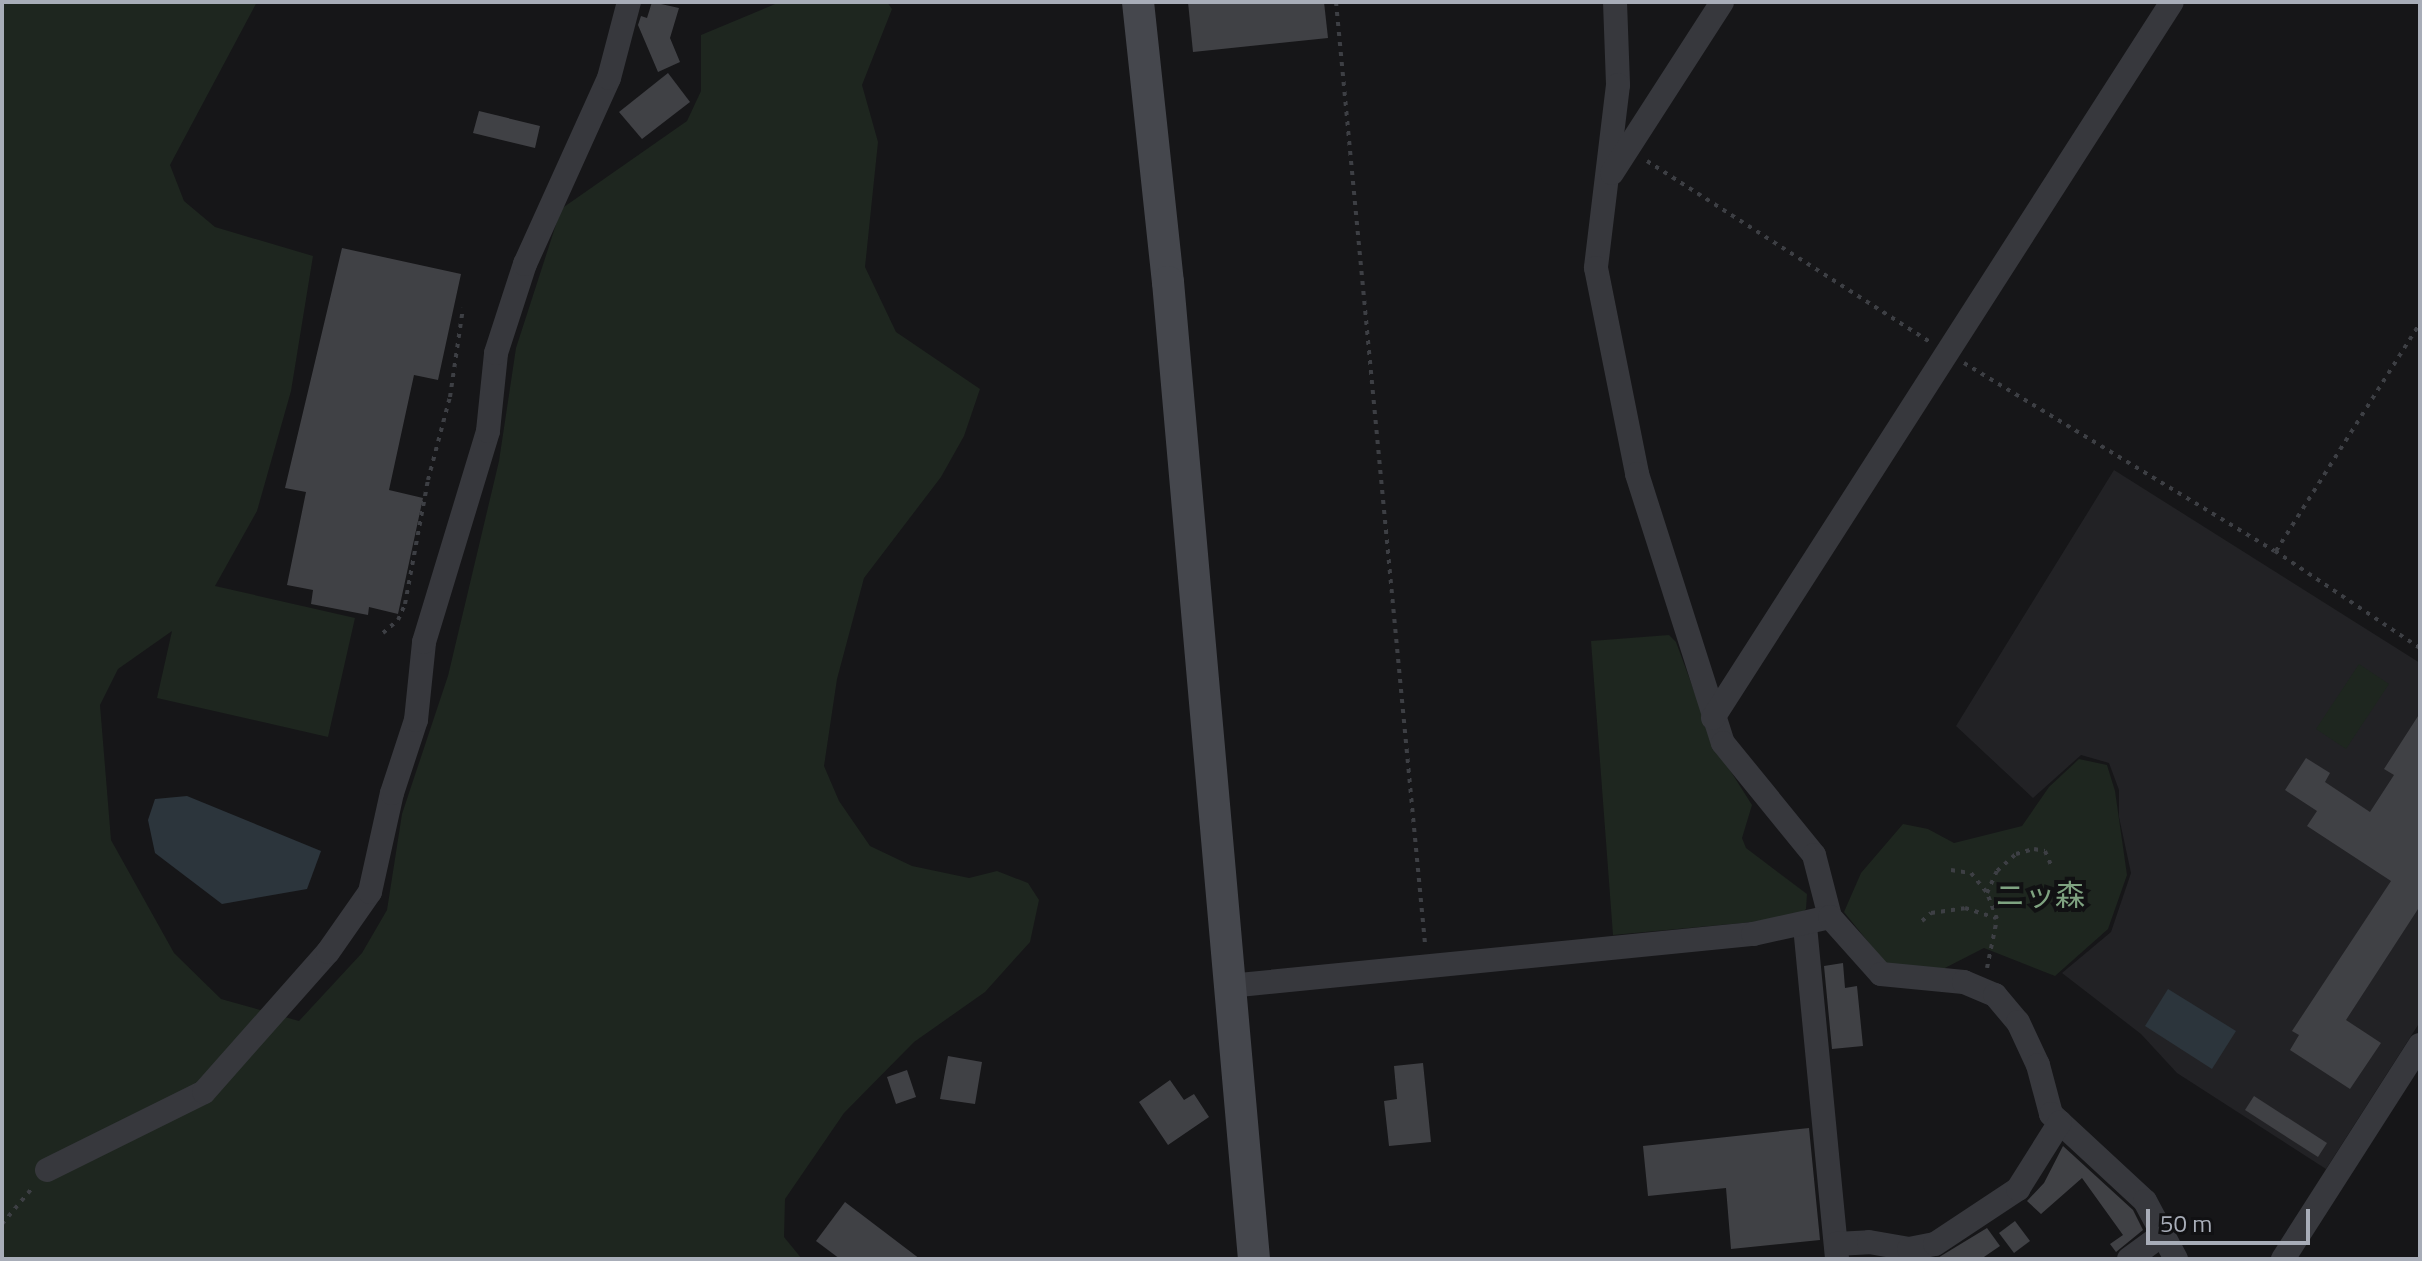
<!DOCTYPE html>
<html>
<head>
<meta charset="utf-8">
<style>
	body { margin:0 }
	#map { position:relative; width:2422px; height:1261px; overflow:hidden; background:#161618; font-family:"Titillium Web","Noto Sans JP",sans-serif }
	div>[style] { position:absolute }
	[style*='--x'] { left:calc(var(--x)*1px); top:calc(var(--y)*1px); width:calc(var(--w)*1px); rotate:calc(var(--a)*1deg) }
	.built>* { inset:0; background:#222225 }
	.green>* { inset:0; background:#1e261f }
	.water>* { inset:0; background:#2c353c }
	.building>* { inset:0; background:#404145 }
	.path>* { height:4px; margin-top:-2px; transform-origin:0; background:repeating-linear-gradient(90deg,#3d3f44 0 4px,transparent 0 10px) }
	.street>* { height:24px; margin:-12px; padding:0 12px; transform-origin:12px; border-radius:12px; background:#37383d }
	.secondary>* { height:32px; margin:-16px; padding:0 16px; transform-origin:16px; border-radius:16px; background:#45474d }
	span { translate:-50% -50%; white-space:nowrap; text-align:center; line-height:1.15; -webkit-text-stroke:8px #111113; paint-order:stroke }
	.park-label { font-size:30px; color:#7fa381 }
	.frame { position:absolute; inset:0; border:4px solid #a8adb8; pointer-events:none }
	.scale { position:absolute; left:2146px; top:1209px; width:164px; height:36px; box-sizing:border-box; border:4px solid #a8adb8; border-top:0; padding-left:10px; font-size:24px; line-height:28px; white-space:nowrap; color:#a8adb8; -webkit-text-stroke:6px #111113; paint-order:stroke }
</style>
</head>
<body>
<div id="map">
	<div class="built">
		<div style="clip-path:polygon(2114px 470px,2420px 663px,2420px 1022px,2326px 1169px,2177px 1073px,2141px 1034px,2062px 973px,2111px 932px,2131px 873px,2119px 817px,2119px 790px,2109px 763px,2081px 755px,2033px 798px,1956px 726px)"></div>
	</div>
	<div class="green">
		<div style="clip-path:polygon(2px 2px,257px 2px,170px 165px,184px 201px,215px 227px,313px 256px,291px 391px,257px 511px,215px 586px,355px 618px,328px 737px,157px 698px,172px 631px,118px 669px,100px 705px,111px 840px,174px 953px,221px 999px,299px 1021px,362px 953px,387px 910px,402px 814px,448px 676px,499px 461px,516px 348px,561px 209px,687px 121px,701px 91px,701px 35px,780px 2px,887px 2px,892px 9px,862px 85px,878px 142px,865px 267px,896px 332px,980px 389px,964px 436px,941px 477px,864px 578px,837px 679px,824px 766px,839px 801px,870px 846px,912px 866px,969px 878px,997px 871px,1028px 883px,1039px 900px,1030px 942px,985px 992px,914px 1042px,844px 1113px,785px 1199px,784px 1237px,802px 1259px,2px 1259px)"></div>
		<div style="clip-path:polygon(1669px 635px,1676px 642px,1714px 745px,1752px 805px,1742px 838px,1746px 848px,1807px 894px,1806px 909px,1795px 918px,1613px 935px,1591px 641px)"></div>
		<div style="clip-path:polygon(2359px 664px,2389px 684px,2346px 749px,2316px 729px)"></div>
		<div style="clip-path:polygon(2079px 759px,2107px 765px,2115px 791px,2127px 875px,2108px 929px,2055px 976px,1984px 948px,1939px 971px,1886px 964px,1844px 912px,1861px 873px,1903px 824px,1928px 829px,1954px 843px,2022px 826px,2049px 787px)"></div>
	</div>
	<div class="water">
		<div style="clip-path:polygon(187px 796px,321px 851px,307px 889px,222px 904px,155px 853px,148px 820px,155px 799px)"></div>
		<div style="clip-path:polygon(2168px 989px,2236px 1031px,2212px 1069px,2145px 1026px)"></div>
	</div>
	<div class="building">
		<div style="clip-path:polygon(652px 2px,679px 8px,670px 38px,680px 62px,658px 72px,638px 25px,641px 16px,647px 18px)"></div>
		<div style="clip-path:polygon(1188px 2px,1324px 2px,1328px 38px,1193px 52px)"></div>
		<div style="clip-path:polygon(668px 73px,690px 102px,642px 139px,619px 112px)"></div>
		<div style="clip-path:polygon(479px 111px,540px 126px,535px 148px,473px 133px)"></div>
		<div style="clip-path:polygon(342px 248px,461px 274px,438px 380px,414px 375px,389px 490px,423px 498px,398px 614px,369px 607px,368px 615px,311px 604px,313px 590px,287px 585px,306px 492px,285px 488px)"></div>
		<div style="clip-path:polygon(2420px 713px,2420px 906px,2346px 1020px,2381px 1043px,2350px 1089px,2290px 1050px,2299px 1035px,2292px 1031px,2391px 881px,2307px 826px,2317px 811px,2285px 790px,2306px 758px,2330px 773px,2325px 782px,2370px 812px,2394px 775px,2384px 769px)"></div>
		<div style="clip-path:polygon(1843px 963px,1845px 988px,1857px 986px,1863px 1046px,1832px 1049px,1824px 966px)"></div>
		<div style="clip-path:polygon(948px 1056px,982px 1062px,975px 1104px,940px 1099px)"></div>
		<div style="clip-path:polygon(1423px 1063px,1431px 1142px,1389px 1146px,1384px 1101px,1397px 1099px,1394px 1066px)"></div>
		<div style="clip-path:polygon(907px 1070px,916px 1097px,896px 1104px,887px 1077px)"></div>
		<div style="clip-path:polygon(1170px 1080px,1184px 1100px,1194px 1094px,1209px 1117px,1168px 1145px,1139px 1102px)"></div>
		<div style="clip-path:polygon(2254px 1096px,2327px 1143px,2318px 1157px,2245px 1110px)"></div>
		<div style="clip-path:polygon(1809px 1128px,1820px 1240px,1731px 1249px,1726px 1188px,1648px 1196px,1643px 1146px)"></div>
		<div style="clip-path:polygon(2063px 1146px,2133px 1210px,2143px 1230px,2116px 1252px,2110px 1244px,2123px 1235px,2082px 1178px,2041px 1214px,2027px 1201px,2044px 1183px)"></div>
		<div style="clip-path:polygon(845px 1202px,920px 1259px,840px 1259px,816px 1241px)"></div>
		<div style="clip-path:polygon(2015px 1221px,2030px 1241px,2014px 1253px,1999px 1233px)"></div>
		<div style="clip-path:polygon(1987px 1228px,2000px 1246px,1981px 1259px,1936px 1259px)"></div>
	</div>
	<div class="path">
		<div style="--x:1336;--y:2;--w:945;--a:84.6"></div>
		<div style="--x:1647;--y:161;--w:335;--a:32.6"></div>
		<div style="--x:1964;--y:363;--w:363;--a:31.2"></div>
		<div style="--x:2275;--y:551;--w:174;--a:33.8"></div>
		<div style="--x:2276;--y:551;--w:270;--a:-57.7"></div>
		<div style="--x:383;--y:633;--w:20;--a:-41"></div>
		<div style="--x:398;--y:620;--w:17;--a:-66"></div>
		<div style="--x:405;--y:604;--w:126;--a:-79.5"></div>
		<div style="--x:428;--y:480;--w:86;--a:-75.2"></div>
		<div style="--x:450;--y:397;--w:90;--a:-81.7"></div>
		<div style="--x:1951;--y:870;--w:20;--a:9"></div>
		<div style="--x:1971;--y:873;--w:26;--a:51"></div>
		<div style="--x:1922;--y:921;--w:12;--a:-42"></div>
		<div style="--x:1931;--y:913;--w:34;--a:-8"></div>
		<div style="--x:1965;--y:908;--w:32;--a:18"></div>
		<div style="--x:1987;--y:968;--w:50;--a:-78.5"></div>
		<div style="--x:1997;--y:919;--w:28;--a:-111"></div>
		<div style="--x:1987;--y:893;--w:24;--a:-66"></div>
		<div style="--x:1997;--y:871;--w:25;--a:-42"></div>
		<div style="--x:2016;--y:854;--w:19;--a:-16"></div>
		<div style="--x:2034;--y:849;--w:11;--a:10"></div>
		<div style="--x:2045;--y:851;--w:15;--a:67"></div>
		<div style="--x:2;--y:1224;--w:48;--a:-50"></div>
	</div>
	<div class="street">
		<div style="--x:1615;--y:2;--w:83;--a:87.9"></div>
		<div style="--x:1618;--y:85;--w:184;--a:96.9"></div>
		<div style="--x:1596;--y:268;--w:210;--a:78.7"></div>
		<div style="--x:1637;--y:474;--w:282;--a:72.3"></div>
		<div style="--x:1723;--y:743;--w:144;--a:50.9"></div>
		<div style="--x:1814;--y:855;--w:64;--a:75.5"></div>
		<div style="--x:1612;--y:173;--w:203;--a:-57.2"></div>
		<div style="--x:1713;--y:718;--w:850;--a:-57.34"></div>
		<div style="--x:1805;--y:926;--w:335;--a:84.5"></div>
		<div style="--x:1229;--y:986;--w:527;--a:-5.67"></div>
		<div style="--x:1753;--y:934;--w:79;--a:-12.4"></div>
		<div style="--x:1830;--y:917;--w:76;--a:48.2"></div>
		<div style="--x:1881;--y:974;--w:83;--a:5.5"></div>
		<div style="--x:1964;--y:982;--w:34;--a:23"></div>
		<div style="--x:1995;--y:995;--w:35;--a:50"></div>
		<div style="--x:2018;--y:1022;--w:47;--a:65.1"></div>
		<div style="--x:2038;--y:1065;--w:51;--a:75.1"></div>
		<div style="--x:2051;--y:1114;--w:128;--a:42.8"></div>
		<div style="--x:2145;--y:1201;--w:66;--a:61.9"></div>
		<div style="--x:47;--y:1170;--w:175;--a:-26.4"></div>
		<div style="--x:204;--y:1092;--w:187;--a:-48.5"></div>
		<div style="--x:328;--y:952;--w:73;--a:-55"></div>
		<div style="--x:370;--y:892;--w:101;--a:-77.5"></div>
		<div style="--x:392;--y:793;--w:77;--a:-71.8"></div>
		<div style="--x:416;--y:720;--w:78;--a:-84.1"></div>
		<div style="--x:424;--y:642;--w:220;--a:-73.1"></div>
		<div style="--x:488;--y:431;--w:78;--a:-84.1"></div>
		<div style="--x:496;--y:353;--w:94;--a:-72"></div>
		<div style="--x:525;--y:264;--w:204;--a:-65.7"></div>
		<div style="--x:609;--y:78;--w:79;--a:-75.3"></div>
		<div style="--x:1836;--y:1244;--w:33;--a:-3"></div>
		<div style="--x:1869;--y:1242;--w:41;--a:9.9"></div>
		<div style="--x:1909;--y:1249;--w:26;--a:-11"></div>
		<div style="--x:1935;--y:1244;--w:100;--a:-33.5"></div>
		<div style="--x:2018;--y:1189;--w:79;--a:-57.9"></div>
		<div style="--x:2129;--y:1259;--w:42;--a:-36.3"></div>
		<div style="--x:2283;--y:1259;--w:254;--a:-57.4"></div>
	</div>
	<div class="secondary">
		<div style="--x:1138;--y:2;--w:282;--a:83.9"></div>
		<div style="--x:1168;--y:282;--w:981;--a:84.97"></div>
	</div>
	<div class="park-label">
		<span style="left:2040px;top:895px">ニッ森</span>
	</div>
	<div class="frame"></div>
	<div class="scale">50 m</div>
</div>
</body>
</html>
